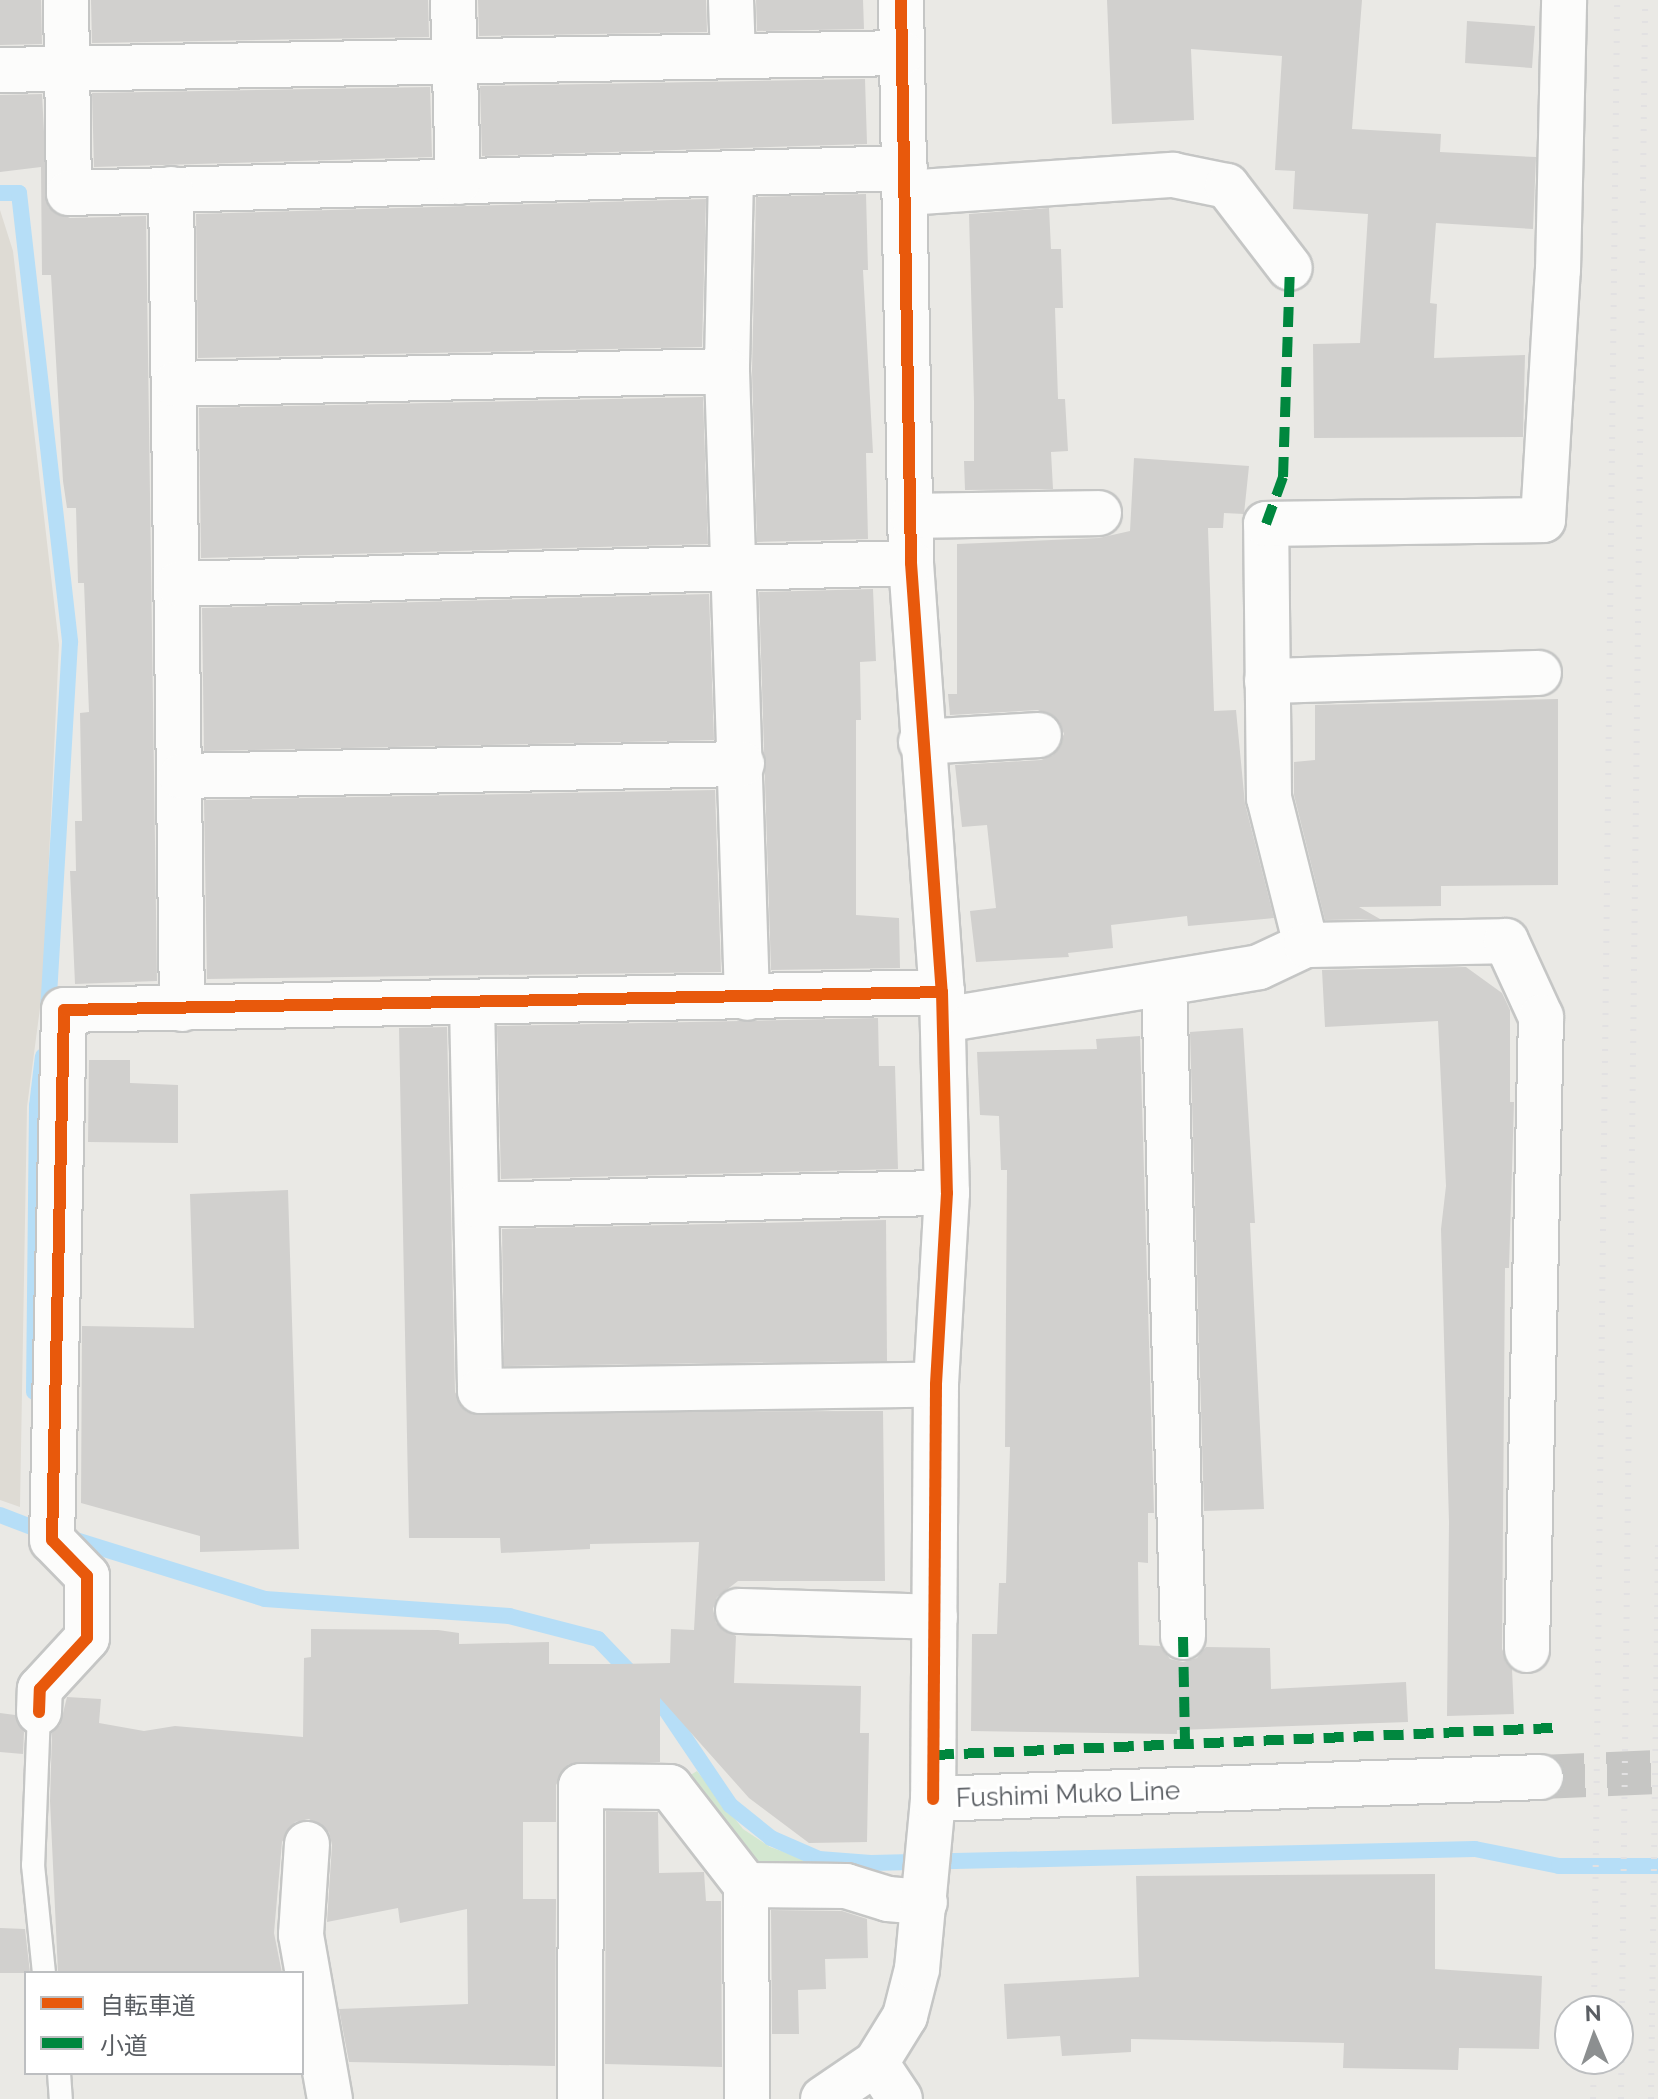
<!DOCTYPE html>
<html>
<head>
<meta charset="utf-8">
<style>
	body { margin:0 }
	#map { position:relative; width:1658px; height:2099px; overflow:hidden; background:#eae9e5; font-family:Raleway,"Noto Sans JP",sans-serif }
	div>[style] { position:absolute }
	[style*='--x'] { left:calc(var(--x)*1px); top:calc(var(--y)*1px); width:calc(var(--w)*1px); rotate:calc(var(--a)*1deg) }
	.education>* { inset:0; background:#dedbd4 }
	.green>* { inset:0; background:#d3e7d0 }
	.stream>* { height:16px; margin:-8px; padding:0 8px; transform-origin:8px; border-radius:8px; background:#b6def7 }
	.building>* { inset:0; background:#d1d0ce }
	.secondary-tunnel>* { height:44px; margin-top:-22px; transform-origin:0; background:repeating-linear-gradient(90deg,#c6c6c4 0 44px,transparent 0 66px) }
	.roads { filter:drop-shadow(2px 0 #c5c6c5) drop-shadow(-2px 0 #c5c6c5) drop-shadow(0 2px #c5c6c5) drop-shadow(0 -2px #c5c6c5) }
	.service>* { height:22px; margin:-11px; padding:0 11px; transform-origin:11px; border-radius:11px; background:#fcfcfb }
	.minor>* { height:44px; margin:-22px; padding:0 22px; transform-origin:22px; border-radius:22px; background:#fcfcfb }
	.secondary>* { height:44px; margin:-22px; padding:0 22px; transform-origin:22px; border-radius:22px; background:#fcfcfb }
	.rail>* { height:6px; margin-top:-3px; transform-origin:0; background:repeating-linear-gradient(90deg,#e2e1e2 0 2px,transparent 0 12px) }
	.quiet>* { height:10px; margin-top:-5px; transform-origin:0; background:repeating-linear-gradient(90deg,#00873e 0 20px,transparent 0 30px) }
	.cycleway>* { height:12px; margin:-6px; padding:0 6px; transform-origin:6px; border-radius:6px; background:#e8590c }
	span { translate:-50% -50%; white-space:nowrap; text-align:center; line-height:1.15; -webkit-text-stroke:6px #fff; paint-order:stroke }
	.street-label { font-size:26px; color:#5a5e63 }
	.legend { position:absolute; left:24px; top:1971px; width:280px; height:104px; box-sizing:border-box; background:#fff; border:2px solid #bdbfc1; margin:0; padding:10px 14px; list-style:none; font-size:24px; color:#5a5e63 }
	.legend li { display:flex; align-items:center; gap:16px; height:40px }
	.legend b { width:40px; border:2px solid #bdbfc1 }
	.north { position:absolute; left:1554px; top:1995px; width:80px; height:80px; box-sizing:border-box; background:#fff; border:2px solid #bdbfc1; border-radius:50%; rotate:358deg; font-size:22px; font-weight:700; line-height:32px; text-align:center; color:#5a5e63 }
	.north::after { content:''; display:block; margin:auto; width:28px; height:36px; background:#8c8f90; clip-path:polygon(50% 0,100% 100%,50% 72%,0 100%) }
</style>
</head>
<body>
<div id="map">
	<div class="education">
		<div style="clip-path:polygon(0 210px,13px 251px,59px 645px,43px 985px,27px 1107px,20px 1507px,0 1500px)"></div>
	</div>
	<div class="green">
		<div style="clip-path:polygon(697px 1771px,743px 1829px,770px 1847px,838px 1871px,880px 1873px,879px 1889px,764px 1873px,684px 1779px)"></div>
	</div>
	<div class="stream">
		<div style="--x:0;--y:193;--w:19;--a:0"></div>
		<div style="--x:19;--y:193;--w:452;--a:83.5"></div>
		<div style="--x:70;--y:642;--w:372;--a:93.4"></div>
		<div style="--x:34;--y:1392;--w:286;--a:-89.4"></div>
		<div style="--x:37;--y:1106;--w:50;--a:-83.2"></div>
		<div style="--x:0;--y:1515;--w:36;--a:21"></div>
		<div style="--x:69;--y:1538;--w:205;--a:17.3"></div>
		<div style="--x:265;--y:1599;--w:245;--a:4"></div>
		<div style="--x:509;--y:1616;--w:92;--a:14.5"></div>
		<div style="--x:598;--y:1639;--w:98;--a:46.2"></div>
		<div style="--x:666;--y:1710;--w:115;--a:56"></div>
		<div style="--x:730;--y:1805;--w:53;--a:38.8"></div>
		<div style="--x:771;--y:1838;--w:52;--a:23.6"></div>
		<div style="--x:819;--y:1859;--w:52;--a:4.4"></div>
		<div style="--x:871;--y:1863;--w:604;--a:-1.33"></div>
		<div style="--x:1475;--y:1849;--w:86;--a:11.4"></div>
		<div style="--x:1559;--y:1866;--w:99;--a:0"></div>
	</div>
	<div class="building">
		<div style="clip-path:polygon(0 0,41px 0,42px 44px,0 45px)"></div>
		<div style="clip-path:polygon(91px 0,428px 0,429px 37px,92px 43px)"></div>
		<div style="clip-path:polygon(478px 0,706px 0,707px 32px,479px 36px)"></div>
		<div style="clip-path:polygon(756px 0,863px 0,864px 29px,757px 31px)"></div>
		<div style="clip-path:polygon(1107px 0,1362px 0,1352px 129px,1441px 134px,1440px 152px,1536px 157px,1533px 229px,1436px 223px,1430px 303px,1437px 304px,1434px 358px,1525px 355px,1523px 437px,1314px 438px,1313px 344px,1360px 343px,1368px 214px,1293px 209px,1295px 171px,1275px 170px,1282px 56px,1191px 49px,1194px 120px,1112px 124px)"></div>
		<div style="clip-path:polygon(1467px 21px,1535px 26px,1532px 68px,1465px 63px)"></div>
		<div style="clip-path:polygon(865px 79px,867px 144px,482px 156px,480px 86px)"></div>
		<div style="clip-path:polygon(430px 87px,432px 157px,94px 167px,92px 93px)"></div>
		<div style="clip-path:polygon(42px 94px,48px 207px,70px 218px,146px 216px,157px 981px,75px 984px,70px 871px,76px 871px,75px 821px,82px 821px,80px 713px,89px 712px,84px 583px,78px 583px,76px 508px,67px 508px,63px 481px,51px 275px,42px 275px,41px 167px,0 172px,0 95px)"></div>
		<div style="clip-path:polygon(866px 194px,868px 270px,863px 270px,873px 453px,866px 453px,868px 539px,757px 542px,752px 371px,756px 197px)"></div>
		<div style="clip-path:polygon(706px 199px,702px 347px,198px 358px,196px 214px)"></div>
		<div style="clip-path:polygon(1049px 208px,1051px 249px,1061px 249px,1063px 308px,1055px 308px,1058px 399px,1065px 399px,1068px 451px,1051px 452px,1053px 489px,965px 490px,964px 461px,974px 461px,974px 402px,969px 214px)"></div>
		<div style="clip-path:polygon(703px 397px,708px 544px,201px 558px,199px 408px)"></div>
		<div style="clip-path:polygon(1134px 458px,1249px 466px,1244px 514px,1224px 513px,1223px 528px,1208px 528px,1214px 711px,1236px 710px,1245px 804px,1274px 918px,1188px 926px,1187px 916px,1111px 925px,1113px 948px,1068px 953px,1069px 957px,976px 962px,970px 911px,996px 908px,987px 825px,962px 827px,955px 765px,1041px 760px,1053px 755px,1064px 734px,1059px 721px,1038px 710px,950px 715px,948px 694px,957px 694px,957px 544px,1099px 538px,1130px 531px)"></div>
		<div style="clip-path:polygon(873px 589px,876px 661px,860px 662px,861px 720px,856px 720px,856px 915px,899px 918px,900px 968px,771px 970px,759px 592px)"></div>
		<div style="clip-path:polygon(709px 594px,714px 740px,204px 751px,202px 608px)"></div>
		<div style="clip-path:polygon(1558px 699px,1558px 885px,1441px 886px,1441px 906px,1359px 907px,1380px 919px,1325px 920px,1294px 795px,1294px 762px,1315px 760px,1315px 705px)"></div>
		<div style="clip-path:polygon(715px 790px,721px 972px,207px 979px,204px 800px)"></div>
		<div style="clip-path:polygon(1466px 967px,1502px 993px,1510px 1010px,1510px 1102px,1514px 1102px,1509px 1268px,1505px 1268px,1502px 1649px,1512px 1669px,1514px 1714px,1447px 1716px,1449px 1522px,1441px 1229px,1446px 1186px,1438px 1021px,1325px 1027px,1322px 970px)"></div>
		<div style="clip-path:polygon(878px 1018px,879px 1066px,895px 1066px,898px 1169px,501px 1179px,497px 1026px)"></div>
		<div style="clip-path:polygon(447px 1027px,455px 1392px,467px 1412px,883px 1411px,885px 1581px,738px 1581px,717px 1597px,713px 1609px,716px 1623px,736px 1636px,734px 1683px,861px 1686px,860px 1733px,869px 1733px,867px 1842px,809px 1843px,749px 1798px,660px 1698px,660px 1762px,569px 1764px,556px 1785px,556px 1822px,523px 1822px,523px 1899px,556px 1899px,555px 2066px,349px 2062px,339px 2009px,468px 2004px,467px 1909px,400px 1923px,398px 1908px,327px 1922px,332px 1845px,329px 1832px,309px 1819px,295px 1822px,282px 1842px,274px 1933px,282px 1973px,58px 1973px,50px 1801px,52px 1733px,60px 1725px,67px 1697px,101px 1699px,99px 1723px,144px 1731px,175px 1726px,303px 1737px,304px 1658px,311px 1657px,311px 1629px,438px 1630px,459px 1633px,459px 1644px,549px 1642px,549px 1664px,620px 1664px,670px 1663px,671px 1629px,694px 1630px,699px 1542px,590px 1544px,590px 1549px,501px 1553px,500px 1538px,409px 1538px,399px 1028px)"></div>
		<div style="clip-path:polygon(1243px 1028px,1255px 1223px,1250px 1223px,1264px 1509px,1204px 1511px,1190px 1032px)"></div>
		<div style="clip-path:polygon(1140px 1036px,1154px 1513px,1148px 1513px,1148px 1563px,1138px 1562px,1139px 1645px,1160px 1646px,1170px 1659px,1183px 1662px,1197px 1658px,1206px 1647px,1270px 1648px,1271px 1689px,1406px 1682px,1408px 1722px,1177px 1730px,1177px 1734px,971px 1731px,972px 1634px,997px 1634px,999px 1583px,1006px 1583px,1010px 1447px,1005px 1447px,1007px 1170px,1001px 1170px,999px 1116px,980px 1115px,977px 1052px,1097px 1049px,1096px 1039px)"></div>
		<div style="clip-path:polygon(89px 1060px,130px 1060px,130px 1083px,178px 1085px,178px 1143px,88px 1142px)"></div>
		<div style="clip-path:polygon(288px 1190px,299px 1549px,200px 1552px,200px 1536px,81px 1503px,82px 1326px,194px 1328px,190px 1194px)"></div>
		<div style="clip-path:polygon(886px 1220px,887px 1361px,504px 1366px,502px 1229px)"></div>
		<div style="clip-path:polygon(0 1713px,15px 1715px,24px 1732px,23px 1754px,0 1752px)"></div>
		<div style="clip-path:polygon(606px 1811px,658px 1812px,659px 1873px,704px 1872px,706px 1901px,721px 1901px,722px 2067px,605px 2064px)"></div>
		<div style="clip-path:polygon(1435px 1874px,1435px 1969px,1542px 1976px,1539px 2049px,1459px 2048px,1458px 2070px,1343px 2068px,1344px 2043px,1131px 2039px,1131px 2052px,1062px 2056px,1060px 2036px,1007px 2039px,1004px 1984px,1139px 1977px,1136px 1876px)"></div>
		<div style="clip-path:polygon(771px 1910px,842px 1911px,867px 1919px,868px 1958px,825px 1959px,826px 1989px,798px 1990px,799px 2034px,772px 2034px)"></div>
		<div style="clip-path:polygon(0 1928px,25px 1929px,30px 1973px,0 1973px)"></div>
	</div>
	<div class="secondary-tunnel">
		<div style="--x:1541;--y:1777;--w:117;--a:-2.4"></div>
	</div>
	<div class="roads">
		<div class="service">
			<div style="--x:39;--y:1712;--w:153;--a:92.2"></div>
			<div style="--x:33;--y:1865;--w:109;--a:84.2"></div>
			<div style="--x:59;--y:2073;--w:26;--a:86"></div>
		</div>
		<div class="minor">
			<div style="--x:66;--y:0;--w:193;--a:89.1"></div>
			<div style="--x:69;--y:193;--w:836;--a:-1.71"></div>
			<div style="--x:453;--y:0;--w:182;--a:88.4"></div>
			<div style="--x:731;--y:0;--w:56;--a:88"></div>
			<div style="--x:901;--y:0;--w:563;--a:88.98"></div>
			<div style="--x:911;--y:563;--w:430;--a:85.9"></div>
			<div style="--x:942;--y:992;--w:201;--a:88.6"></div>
			<div style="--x:947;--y:1193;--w:192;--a:93.3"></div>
			<div style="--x:936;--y:1385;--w:414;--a:90.4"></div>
			<div style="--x:0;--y:70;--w:902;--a:-1.08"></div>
			<div style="--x:731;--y:175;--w:196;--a:91.2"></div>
			<div style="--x:727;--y:371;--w:627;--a:88.17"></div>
			<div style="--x:171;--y:189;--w:820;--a:89.23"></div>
			<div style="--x:906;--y:193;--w:268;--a:-3.9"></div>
			<div style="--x:1173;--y:175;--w:55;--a:11.5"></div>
			<div style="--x:1227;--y:186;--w:103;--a:52.5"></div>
			<div style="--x:175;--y:384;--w:552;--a:-1.35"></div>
			<div style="--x:912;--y:516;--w:187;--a:-0.9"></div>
			<div style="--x:178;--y:584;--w:733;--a:-1.64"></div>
			<div style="--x:1267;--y:681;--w:272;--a:-1.7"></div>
			<div style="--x:921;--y:742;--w:118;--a:-3.4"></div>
			<div style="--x:181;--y:776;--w:561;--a:-1.23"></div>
			<div style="--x:1306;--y:945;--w:152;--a:-104.1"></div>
			<div style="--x:1269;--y:798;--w:274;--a:-90.6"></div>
			<div style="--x:1266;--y:524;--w:277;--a:-0.8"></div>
			<div style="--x:1543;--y:520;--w:250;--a:-86.6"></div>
			<div style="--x:1558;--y:270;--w:270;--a:-88.7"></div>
			<div style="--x:1164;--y:985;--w:652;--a:88.33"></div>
			<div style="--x:472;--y:1004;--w:387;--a:88.8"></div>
			<div style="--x:480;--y:1391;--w:456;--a:-0.8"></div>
			<div style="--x:943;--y:1020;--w:320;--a:-9.5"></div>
			<div style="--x:1259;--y:967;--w:52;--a:-25.1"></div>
			<div style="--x:1306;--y:945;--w:200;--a:-1.1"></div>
			<div style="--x:1506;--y:941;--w:84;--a:65.3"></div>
			<div style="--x:1541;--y:1017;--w:633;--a:91.27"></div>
			<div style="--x:477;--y:1205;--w:470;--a:-1.5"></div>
			<div style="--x:738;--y:1611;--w:197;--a:1.7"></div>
			<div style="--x:39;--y:1712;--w:23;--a:-88"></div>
			<div style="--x:40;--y:1689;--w:69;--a:-47.3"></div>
			<div style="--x:87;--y:1638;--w:62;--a:-90"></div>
			<div style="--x:87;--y:1576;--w:50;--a:-134.2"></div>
			<div style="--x:52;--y:1540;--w:530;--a:-88.7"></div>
			<div style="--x:64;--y:1010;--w:878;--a:-1.17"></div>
			<div style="--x:307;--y:1844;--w:91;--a:93.8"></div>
			<div style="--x:301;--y:1935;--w:167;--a:80"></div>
			<div style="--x:746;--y:1885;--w:214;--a:89.7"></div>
			<div style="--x:876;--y:2063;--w:43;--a:56.3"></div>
			<div style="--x:580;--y:2099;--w:313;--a:-89.8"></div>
			<div style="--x:581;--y:1786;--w:89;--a:0.6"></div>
			<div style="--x:670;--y:1787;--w:124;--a:52.2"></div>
			<div style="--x:746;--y:1885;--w:100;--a:0.6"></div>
			<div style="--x:846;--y:1886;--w:44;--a:17.2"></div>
			<div style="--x:888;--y:1899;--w:37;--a:5"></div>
		</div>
		<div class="secondary">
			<div style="--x:823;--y:2099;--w:64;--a:-34.2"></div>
			<div style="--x:876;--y:2063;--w:55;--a:-58.3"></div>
			<div style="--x:905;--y:2016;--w:49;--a:-75.7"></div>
			<div style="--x:917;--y:1969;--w:171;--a:-84.6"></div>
			<div style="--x:933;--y:1799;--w:608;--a:-2.07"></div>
		</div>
	</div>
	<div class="rail">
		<div style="--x:1594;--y:2011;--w:2011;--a:-89.34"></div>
		<div style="--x:1593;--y:2099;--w:40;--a:-88.6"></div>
		<div style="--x:1621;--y:2099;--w:2099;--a:-89.34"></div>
		<div style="--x:1651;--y:2099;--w:555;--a:-89.28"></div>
	</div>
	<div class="quiet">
		<div style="--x:1266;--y:524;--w:50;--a:-70.1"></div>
		<div style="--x:1283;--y:477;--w:209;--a:-88.1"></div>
		<div style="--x:1183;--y:1637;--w:105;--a:88.9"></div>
		<div style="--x:934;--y:1755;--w:619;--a:-2.5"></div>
	</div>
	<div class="cycleway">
		<div style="--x:901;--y:0;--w:563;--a:88.98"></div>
		<div style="--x:911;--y:563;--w:430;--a:85.9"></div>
		<div style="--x:942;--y:992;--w:201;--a:88.6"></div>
		<div style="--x:947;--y:1193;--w:192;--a:93.3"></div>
		<div style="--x:936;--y:1385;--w:414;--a:90.4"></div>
		<div style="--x:39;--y:1712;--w:23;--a:-88"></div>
		<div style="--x:40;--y:1689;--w:69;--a:-47.3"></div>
		<div style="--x:87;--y:1638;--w:62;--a:-90"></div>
		<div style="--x:87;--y:1576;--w:50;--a:-134.2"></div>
		<div style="--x:52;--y:1540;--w:530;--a:-88.7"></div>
		<div style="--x:64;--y:1010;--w:878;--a:-1.17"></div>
	</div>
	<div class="street-label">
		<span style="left:1068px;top:1795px;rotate:-2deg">Fushimi Muko Line</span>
	</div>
	<ul class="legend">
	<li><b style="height:10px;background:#e8590c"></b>自転車道</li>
	<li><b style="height:10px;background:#00873e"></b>小道</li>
	</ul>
	<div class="north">N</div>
</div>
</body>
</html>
